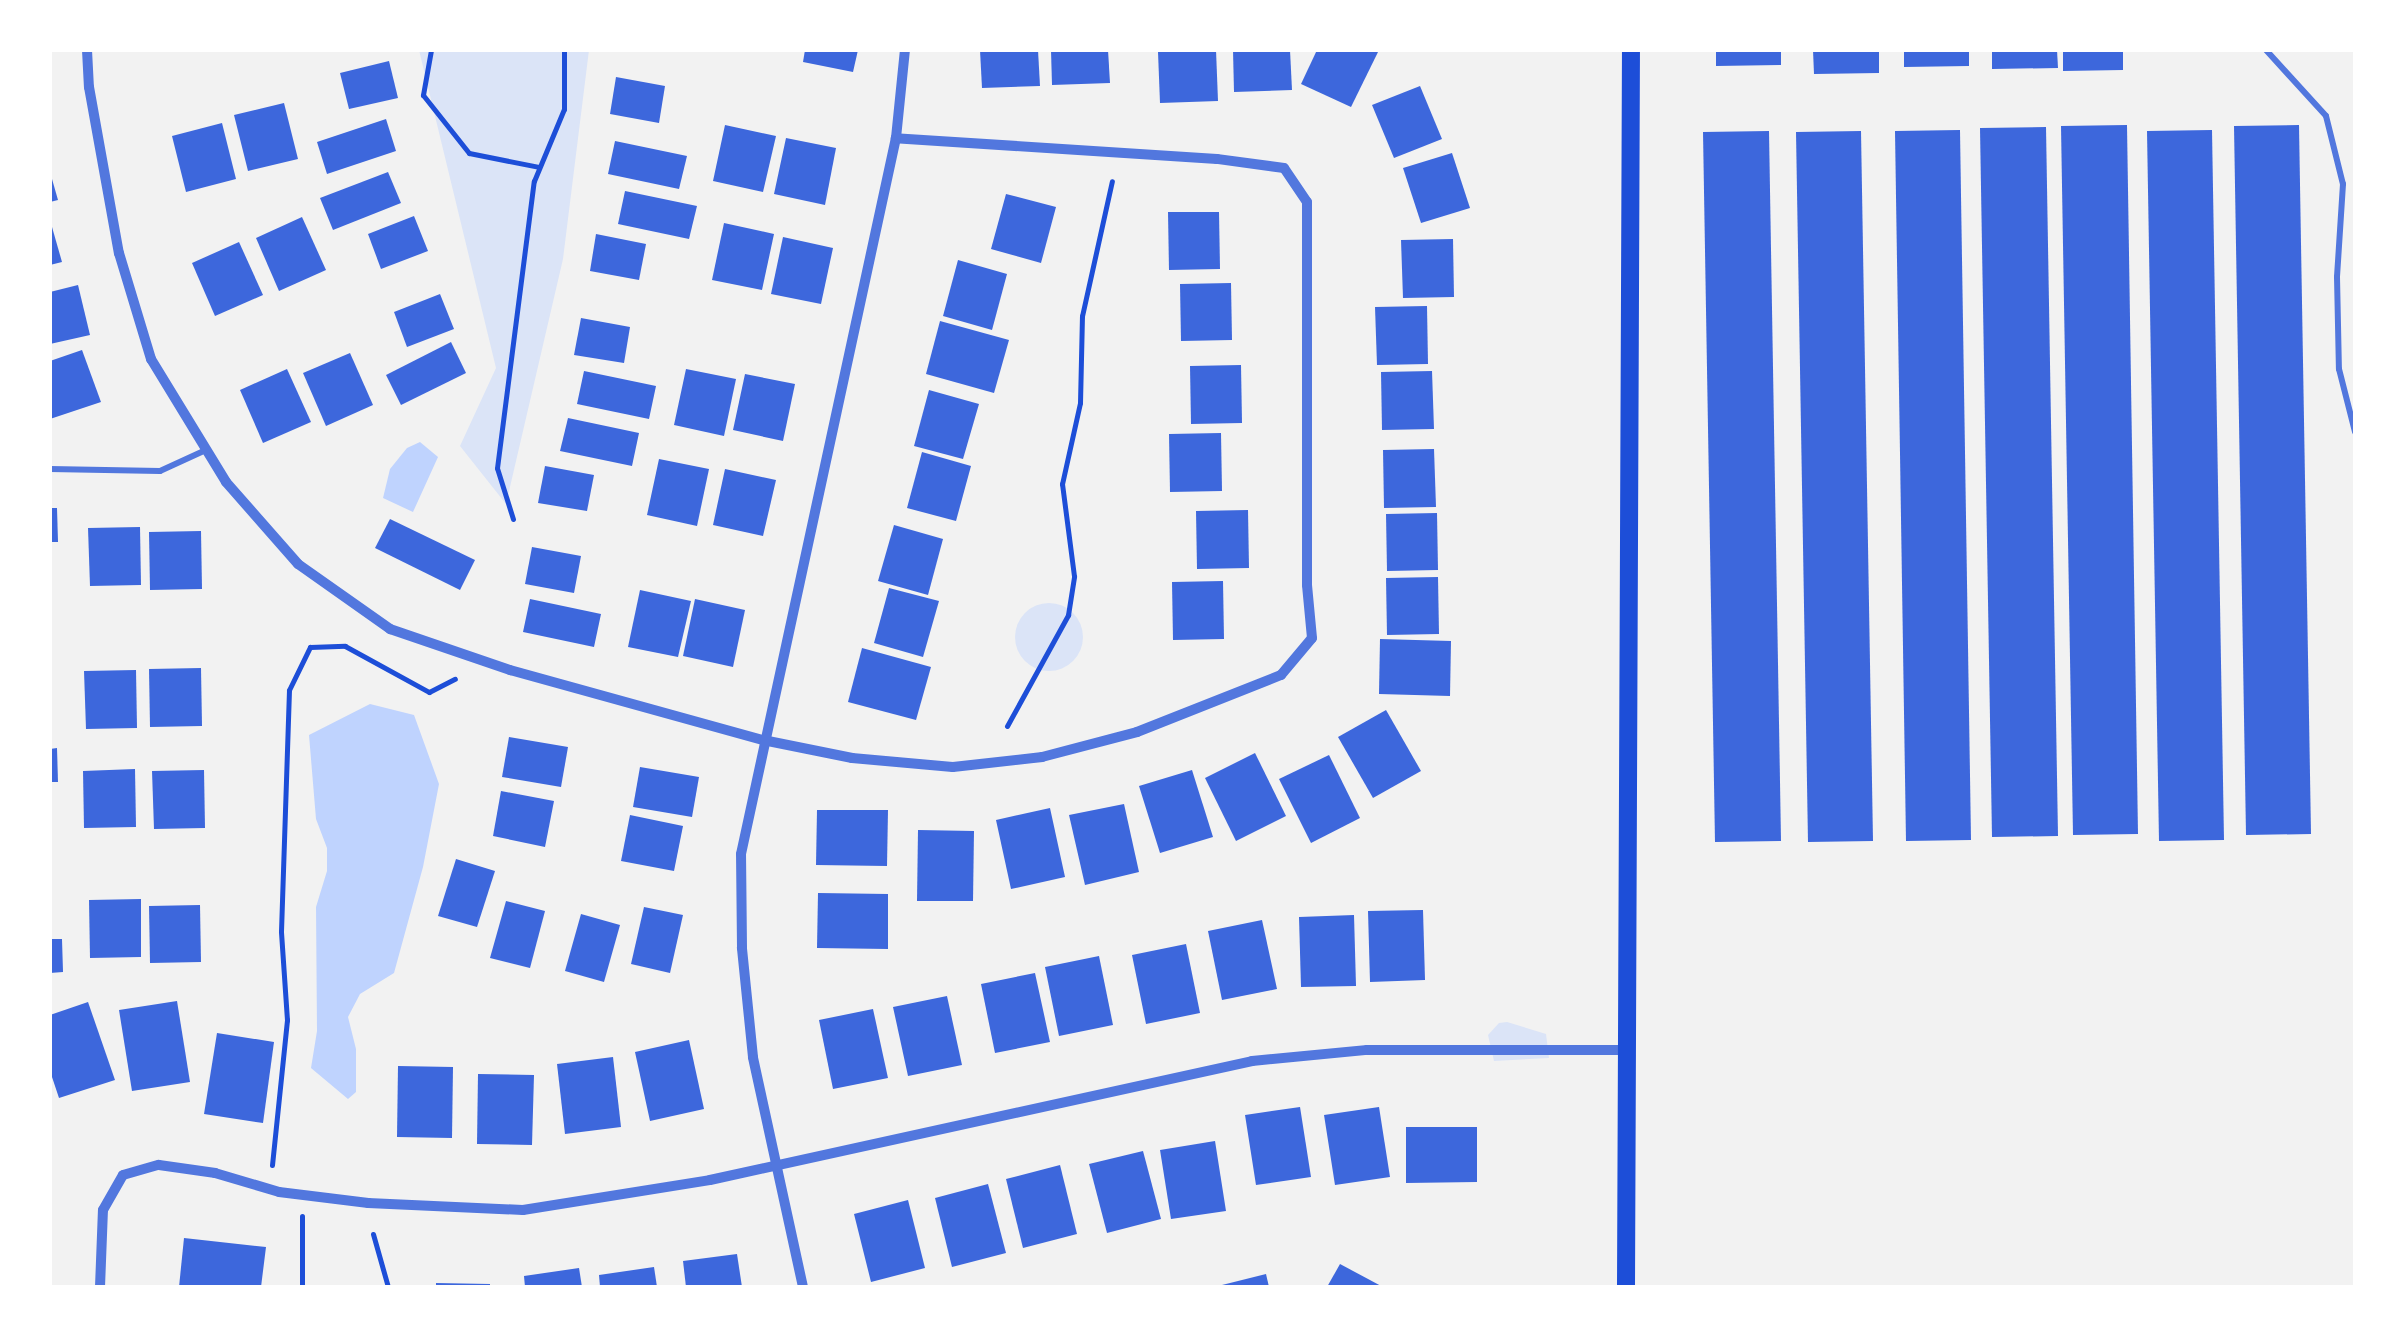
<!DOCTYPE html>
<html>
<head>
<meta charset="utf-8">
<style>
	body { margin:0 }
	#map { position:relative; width:2405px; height:1337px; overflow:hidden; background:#f2f2f2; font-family:"Crimson Pro",serif }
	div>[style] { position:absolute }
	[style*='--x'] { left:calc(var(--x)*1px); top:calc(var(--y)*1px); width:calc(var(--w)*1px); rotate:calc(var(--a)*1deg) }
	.green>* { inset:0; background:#dbe4f7 }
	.round { border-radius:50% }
	.water>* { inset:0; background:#bfd3fe }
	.building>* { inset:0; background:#3d67dc }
	.path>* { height:5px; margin:-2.5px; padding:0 2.5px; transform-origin:2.5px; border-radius:2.5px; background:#1d4ed8 }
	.service>* { height:6px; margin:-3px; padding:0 3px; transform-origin:3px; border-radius:3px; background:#5277de }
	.minor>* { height:10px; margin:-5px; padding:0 5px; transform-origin:5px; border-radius:5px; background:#5277de }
	.secondary>* { height:18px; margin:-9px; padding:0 9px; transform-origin:9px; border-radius:9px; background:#1d4ed8 }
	span { translate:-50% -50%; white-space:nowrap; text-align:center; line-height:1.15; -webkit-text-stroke:10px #fff; paint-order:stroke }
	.frame { position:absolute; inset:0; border:52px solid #fff; pointer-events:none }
</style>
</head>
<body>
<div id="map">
	<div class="green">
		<div style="clip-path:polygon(419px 50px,589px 50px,563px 259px,506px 504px,460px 446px,496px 368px)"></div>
		<div class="round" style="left:1015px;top:603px;width:68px;height:68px"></div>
		<div style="clip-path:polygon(1507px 1022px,1546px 1034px,1549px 1058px,1494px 1061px,1488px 1035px,1499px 1023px)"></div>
	</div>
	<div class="water">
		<div style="clip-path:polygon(420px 442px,438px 457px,413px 512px,383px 498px,390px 469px,407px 448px)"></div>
		<div style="clip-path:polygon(370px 704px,414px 715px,439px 784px,423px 867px,394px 973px,360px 994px,348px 1017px,356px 1049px,356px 1092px,348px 1099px,311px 1068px,317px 1031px,316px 907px,327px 871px,327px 848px,316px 819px,309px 735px)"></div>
	</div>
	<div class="building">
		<div style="clip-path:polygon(805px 50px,858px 50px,853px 72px,803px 62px)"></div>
		<div style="clip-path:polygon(980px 50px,1038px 50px,1040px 86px,982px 88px)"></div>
		<div style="clip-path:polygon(1051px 50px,1108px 50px,1110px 83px,1052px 85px)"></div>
		<div style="clip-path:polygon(1216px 50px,1218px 101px,1160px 103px,1158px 52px)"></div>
		<div style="clip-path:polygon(1233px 50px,1290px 50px,1292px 90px,1234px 92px)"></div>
		<div style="clip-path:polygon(1317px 50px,1379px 50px,1351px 107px,1301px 84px)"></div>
		<div style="clip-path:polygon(1716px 50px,1781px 50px,1781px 65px,1716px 66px)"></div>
		<div style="clip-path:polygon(1813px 50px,1879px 50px,1879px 73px,1814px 74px)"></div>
		<div style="clip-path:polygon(1904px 50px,1969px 50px,1969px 66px,1904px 67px)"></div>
		<div style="clip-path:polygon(1992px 50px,2057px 50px,2058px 68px,1992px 69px)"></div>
		<div style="clip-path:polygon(2063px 50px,2123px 50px,2123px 70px,2063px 71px)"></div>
		<div style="clip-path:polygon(389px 61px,398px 98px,349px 109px,340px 73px)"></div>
		<div style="clip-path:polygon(616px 77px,665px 86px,659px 123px,610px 114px)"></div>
		<div style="clip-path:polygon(1420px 86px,1442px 139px,1394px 158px,1372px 105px)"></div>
		<div style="clip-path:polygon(284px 103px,298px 159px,248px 171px,234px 115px)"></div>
		<div style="clip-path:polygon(386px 119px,396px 151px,327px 174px,317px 142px)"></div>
		<div style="clip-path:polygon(222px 123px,236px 179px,186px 192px,172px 136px)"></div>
		<div style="clip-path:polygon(725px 125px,776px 136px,763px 192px,713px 181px)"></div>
		<div style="clip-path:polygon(2127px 125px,2138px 834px,2073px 835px,2061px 126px)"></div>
		<div style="clip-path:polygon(2299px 125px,2311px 834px,2246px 835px,2234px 126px)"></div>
		<div style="clip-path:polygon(2046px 127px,2058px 836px,1992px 837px,1980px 128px)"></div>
		<div style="clip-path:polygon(1960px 130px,1971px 840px,1906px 841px,1895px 131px)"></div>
		<div style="clip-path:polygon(2212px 130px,2224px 840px,2159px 841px,2147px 131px)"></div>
		<div style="clip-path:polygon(1769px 131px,1781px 841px,1715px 842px,1703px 132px)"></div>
		<div style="clip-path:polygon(1861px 131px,1873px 841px,1808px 842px,1796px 132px)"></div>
		<div style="clip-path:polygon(786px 138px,836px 148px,825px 205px,774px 194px)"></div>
		<div style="clip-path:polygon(615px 141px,687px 156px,679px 189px,608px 174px)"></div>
		<div style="clip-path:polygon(1452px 153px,1470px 208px,1421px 223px,1403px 168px)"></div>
		<div style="clip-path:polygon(50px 172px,58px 200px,50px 202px)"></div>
		<div style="clip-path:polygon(388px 172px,401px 203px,333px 230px,320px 198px)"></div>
		<div style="clip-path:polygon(625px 191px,697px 206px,689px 239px,618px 224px)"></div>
		<div style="clip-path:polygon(1006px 194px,1056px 207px,1041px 263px,991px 249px)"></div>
		<div style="clip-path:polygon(1168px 212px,1219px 212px,1220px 269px,1169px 270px)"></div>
		<div style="clip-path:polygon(414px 216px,428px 251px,381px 269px,368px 234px)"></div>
		<div style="clip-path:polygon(302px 217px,326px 270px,279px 291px,256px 238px)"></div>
		<div style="clip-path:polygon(50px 220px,62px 262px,50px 265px)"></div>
		<div style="clip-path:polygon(724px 223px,774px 234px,762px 290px,712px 280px)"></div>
		<div style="clip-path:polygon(596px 234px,646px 244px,639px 280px,590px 271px)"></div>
		<div style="clip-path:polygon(783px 237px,833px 248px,821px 304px,771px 294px)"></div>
		<div style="clip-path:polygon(1453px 239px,1454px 297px,1403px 298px,1401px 240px)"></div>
		<div style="clip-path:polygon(239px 242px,263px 295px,215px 316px,192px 263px)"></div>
		<div style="clip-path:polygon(958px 260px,1007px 274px,992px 330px,943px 316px)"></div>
		<div style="clip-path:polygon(1231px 283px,1232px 340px,1181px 341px,1180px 284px)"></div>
		<div style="clip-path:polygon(78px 285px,90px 335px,50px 344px,50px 292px)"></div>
		<div style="clip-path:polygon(440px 294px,454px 329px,407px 347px,394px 312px)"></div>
		<div style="clip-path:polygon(1427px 306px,1428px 364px,1377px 365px,1375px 307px)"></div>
		<div style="clip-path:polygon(581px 318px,630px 327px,624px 363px,574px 355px)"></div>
		<div style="clip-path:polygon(940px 321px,1009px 340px,994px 393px,926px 374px)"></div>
		<div style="clip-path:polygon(451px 342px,466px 373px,401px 405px,386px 375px)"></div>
		<div style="clip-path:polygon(82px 350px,101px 402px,50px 419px,50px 361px)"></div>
		<div style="clip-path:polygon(350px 353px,373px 405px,326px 426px,303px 373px)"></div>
		<div style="clip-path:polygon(1241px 365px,1242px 423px,1191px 424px,1190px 366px)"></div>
		<div style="clip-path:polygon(287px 369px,311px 422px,263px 443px,240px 390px)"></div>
		<div style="clip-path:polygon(686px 369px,736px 379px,724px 436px,674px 425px)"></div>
		<div style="clip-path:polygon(584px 371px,656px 386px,649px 419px,577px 404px)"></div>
		<div style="clip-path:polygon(1432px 371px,1434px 429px,1382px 430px,1381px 372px)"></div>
		<div style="clip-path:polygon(745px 374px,795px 384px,783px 441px,733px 430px)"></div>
		<div style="clip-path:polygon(929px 390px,979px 404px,963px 459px,914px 446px)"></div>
		<div style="clip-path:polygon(568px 418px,639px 433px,632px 466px,560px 451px)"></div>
		<div style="clip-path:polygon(1221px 433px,1222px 491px,1170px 492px,1169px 434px)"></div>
		<div style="clip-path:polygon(1434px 449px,1436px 507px,1384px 508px,1383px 450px)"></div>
		<div style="clip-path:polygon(922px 452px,971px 466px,956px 521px,907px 508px)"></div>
		<div style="clip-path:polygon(659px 459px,709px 469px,697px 526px,647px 515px)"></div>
		<div style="clip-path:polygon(545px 466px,594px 475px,587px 511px,538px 503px)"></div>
		<div style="clip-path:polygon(725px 469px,776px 480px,763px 536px,713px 525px)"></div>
		<div style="clip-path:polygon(50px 508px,57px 508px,58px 542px,50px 542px)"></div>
		<div style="clip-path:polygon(1248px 510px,1249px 568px,1197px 569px,1196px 511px)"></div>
		<div style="clip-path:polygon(1437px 513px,1438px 570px,1387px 571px,1386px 514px)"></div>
		<div style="clip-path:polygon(390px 519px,475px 560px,460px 590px,375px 548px)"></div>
		<div style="clip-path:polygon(894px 525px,943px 539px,928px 595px,878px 581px)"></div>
		<div style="clip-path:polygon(140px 527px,141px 585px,90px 586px,88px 528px)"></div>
		<div style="clip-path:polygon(201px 531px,202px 589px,150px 590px,149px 532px)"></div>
		<div style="clip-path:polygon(532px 547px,581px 556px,574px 593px,525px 584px)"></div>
		<div style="clip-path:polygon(1438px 577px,1439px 634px,1387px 635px,1386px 578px)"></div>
		<div style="clip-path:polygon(1223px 581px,1224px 639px,1173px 640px,1172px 582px)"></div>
		<div style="clip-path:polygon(889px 588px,939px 601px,923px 657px,874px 643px)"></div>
		<div style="clip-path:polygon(640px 590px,691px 601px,678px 657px,628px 647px)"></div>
		<div style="clip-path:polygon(530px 599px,601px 614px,594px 647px,523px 632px)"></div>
		<div style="clip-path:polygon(695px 599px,745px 610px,733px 667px,683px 656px)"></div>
		<div style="clip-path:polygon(1380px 639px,1451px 641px,1450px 696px,1379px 694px)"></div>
		<div style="clip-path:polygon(862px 648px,931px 667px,916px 720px,848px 702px)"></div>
		<div style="clip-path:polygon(201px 668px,202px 726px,150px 727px,149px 669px)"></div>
		<div style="clip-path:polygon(136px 670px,137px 728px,86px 729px,84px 671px)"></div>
		<div style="clip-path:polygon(1386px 710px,1421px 771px,1373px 798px,1338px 737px)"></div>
		<div style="clip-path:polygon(509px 737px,568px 747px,561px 787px,502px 777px)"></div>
		<div style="clip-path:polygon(57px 748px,58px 782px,50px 782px,50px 749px)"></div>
		<div style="clip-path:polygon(1255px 753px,1286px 816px,1236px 841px,1205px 778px)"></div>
		<div style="clip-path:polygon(1329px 755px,1360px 818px,1311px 843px,1279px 779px)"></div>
		<div style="clip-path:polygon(640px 767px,699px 777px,692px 817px,633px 807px)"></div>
		<div style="clip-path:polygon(135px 769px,136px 827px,84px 828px,83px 771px)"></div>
		<div style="clip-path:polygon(204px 770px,205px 828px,154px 829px,152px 771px)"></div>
		<div style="clip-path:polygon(1192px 770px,1213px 837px,1160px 853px,1139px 786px)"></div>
		<div style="clip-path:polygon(501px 791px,554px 801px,545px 847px,493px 836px)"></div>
		<div style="clip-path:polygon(1124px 804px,1139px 872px,1085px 885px,1069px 815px)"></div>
		<div style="clip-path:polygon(1050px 808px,1065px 877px,1011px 889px,996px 820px)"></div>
		<div style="clip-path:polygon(817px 810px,888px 810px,887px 866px,816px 865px)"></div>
		<div style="clip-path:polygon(630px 815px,683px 826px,674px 871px,621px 861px)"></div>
		<div style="clip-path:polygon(918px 830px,974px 831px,973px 901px,917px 901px)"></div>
		<div style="clip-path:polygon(456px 859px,495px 871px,477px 927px,438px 916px)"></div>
		<div style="clip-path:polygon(818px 893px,888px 894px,888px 949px,817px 948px)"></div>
		<div style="clip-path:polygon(141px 899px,141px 957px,90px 958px,89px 900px)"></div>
		<div style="clip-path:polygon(506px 901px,545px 911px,530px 968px,490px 958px)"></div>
		<div style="clip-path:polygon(200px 905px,201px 962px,150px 963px,149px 906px)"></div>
		<div style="clip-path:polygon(644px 907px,683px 915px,670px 973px,631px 964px)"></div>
		<div style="clip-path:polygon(1423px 910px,1425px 980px,1370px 982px,1368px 911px)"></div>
		<div style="clip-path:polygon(581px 914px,620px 925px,604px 982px,565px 971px)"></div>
		<div style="clip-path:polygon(1354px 915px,1356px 986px,1301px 987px,1299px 917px)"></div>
		<div style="clip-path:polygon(1262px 920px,1277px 989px,1222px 1000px,1208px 931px)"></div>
		<div style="clip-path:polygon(50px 939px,62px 939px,63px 972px,50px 973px)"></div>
		<div style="clip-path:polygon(1186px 944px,1200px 1013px,1146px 1024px,1132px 955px)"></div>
		<div style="clip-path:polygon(1099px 956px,1113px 1025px,1059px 1036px,1045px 967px)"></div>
		<div style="clip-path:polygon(1035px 973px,1050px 1042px,995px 1053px,981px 984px)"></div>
		<div style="clip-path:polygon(947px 996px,962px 1065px,908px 1076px,893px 1007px)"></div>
		<div style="clip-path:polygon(177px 1001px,190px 1082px,132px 1091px,119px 1010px)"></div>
		<div style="clip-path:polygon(88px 1002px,115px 1080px,59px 1098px,50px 1071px,50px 1015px)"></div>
		<div style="clip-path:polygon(873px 1009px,888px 1078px,833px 1089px,819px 1020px)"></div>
		<div style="clip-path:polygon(217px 1033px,274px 1042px,263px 1123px,204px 1114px)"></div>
		<div style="clip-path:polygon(689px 1040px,704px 1109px,650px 1121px,635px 1052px)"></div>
		<div style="clip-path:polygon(613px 1057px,621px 1127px,565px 1134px,557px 1064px)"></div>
		<div style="clip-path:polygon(398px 1066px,453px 1067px,452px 1138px,397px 1137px)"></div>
		<div style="clip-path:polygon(478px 1074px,534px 1075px,532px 1145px,477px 1144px)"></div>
		<div style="clip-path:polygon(1300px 1107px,1311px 1177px,1256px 1185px,1245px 1115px)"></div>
		<div style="clip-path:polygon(1379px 1107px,1390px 1177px,1335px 1185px,1324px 1115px)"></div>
		<div style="clip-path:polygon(1406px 1127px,1477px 1127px,1477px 1182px,1406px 1183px)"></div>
		<div style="clip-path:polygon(1215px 1141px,1226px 1211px,1171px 1219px,1160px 1150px)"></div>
		<div style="clip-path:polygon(1143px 1151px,1161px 1219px,1107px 1233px,1089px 1164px)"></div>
		<div style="clip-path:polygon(1060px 1165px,1077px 1234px,1023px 1248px,1006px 1179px)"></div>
		<div style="clip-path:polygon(988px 1184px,1006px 1253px,952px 1267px,935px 1198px)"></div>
		<div style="clip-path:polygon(908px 1200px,925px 1268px,871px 1282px,854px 1214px)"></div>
		<div style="clip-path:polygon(184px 1238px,266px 1247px,261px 1287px,179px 1287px)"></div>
		<div style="clip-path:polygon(737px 1254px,742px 1287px,686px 1287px,683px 1261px)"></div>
		<div style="clip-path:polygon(1340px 1264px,1383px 1287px,1327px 1287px)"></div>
		<div style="clip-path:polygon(654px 1267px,657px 1287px,600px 1287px,599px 1275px)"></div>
		<div style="clip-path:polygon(579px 1268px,582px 1287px,525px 1287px,524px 1276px)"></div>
		<div style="clip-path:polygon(1266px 1274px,1269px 1287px,1218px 1287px,1218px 1286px)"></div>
		<div style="clip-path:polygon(436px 1283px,490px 1284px,490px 1287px,436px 1287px)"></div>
	</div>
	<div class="path">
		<div style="--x:431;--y:50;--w:46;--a:100.1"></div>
		<div style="--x:423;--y:95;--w:74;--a:51.6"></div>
		<div style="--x:469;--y:153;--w:71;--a:11.3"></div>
		<div style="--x:513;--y:519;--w:53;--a:-107.4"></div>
		<div style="--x:497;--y:468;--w:289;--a:-82.7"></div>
		<div style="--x:534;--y:181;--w:78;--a:-67.4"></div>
		<div style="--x:564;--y:109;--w:59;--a:-90"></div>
		<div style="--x:1007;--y:726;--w:127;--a:-61.2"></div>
		<div style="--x:1068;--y:615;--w:39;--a:-81"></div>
		<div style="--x:1074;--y:576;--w:93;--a:-97.4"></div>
		<div style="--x:1062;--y:484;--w:83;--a:-77.5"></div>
		<div style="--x:1080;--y:403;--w:87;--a:-88.7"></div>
		<div style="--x:1082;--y:316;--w:138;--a:-77.5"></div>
		<div style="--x:272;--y:1165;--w:146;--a:-84.1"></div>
		<div style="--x:287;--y:1020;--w:89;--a:-93.9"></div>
		<div style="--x:281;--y:931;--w:241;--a:-88.1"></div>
		<div style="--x:289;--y:690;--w:48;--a:-64"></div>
		<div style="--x:310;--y:647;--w:35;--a:-2"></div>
		<div style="--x:345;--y:646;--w:96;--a:28.7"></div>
		<div style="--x:429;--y:692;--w:29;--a:-27"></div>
		<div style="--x:302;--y:1216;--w:71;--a:90"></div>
		<div style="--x:373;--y:1234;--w:55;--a:74.2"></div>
	</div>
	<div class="service">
		<div style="--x:2266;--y:50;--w:89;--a:47.7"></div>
		<div style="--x:2326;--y:116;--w:70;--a:76"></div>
		<div style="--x:2343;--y:184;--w:93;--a:93.7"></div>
		<div style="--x:2337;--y:277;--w:92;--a:88.8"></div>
		<div style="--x:2339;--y:369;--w:65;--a:75.7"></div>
		<div style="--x:50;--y:469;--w:110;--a:1"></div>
		<div style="--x:160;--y:471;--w:51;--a:-24.5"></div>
	</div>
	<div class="minor">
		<div style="--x:87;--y:50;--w:37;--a:87"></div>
		<div style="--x:89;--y:87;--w:169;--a:79.8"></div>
		<div style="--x:119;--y:253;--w:111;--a:73.2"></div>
		<div style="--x:151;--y:359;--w:144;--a:58.6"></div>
		<div style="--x:226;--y:482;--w:109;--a:48.7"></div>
		<div style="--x:298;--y:564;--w:113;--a:35.2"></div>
		<div style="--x:390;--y:629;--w:127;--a:18.9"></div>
		<div style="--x:510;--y:670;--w:263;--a:15.5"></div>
		<div style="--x:763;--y:740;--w:91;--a:11.4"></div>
		<div style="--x:852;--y:758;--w:101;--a:5.1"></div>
		<div style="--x:953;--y:767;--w:90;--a:-6.4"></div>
		<div style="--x:1042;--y:757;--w:98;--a:-14.7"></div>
		<div style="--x:1137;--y:732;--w:155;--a:-21.6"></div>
		<div style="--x:1281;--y:675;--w:48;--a:-50"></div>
		<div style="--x:1312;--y:638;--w:53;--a:-95.4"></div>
		<div style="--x:1307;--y:585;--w:383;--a:-90"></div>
		<div style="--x:1307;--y:202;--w:41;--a:-124.1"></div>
		<div style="--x:1284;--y:168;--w:68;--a:-172.3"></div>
		<div style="--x:1217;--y:159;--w:322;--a:-176.3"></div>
		<div style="--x:100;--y:1287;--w:77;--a:-87.8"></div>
		<div style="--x:103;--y:1210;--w:40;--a:-60.3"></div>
		<div style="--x:123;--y:1175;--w:37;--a:-16"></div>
		<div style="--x:159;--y:1165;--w:57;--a:8.1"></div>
		<div style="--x:215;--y:1173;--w:67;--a:16.5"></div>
		<div style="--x:279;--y:1192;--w:90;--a:7"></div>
		<div style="--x:368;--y:1203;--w:155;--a:2.6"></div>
		<div style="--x:523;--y:1210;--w:189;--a:-9.1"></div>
		<div style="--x:710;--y:1180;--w:555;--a:-12.38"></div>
		<div style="--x:1252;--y:1061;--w:116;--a:-5.5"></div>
		<div style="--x:1367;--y:1050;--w:260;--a:0"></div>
		<div style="--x:803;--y:1287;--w:235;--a:-102.3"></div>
		<div style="--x:753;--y:1057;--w:110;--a:-95.8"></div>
		<div style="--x:742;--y:948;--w:94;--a:-90.6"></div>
		<div style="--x:741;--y:854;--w:733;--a:-77.79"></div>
		<div style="--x:896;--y:138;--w:88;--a:-84.2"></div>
	</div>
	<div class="secondary">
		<div style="--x:1626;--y:1287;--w:1237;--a:-89.77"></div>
	</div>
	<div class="frame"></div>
</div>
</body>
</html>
